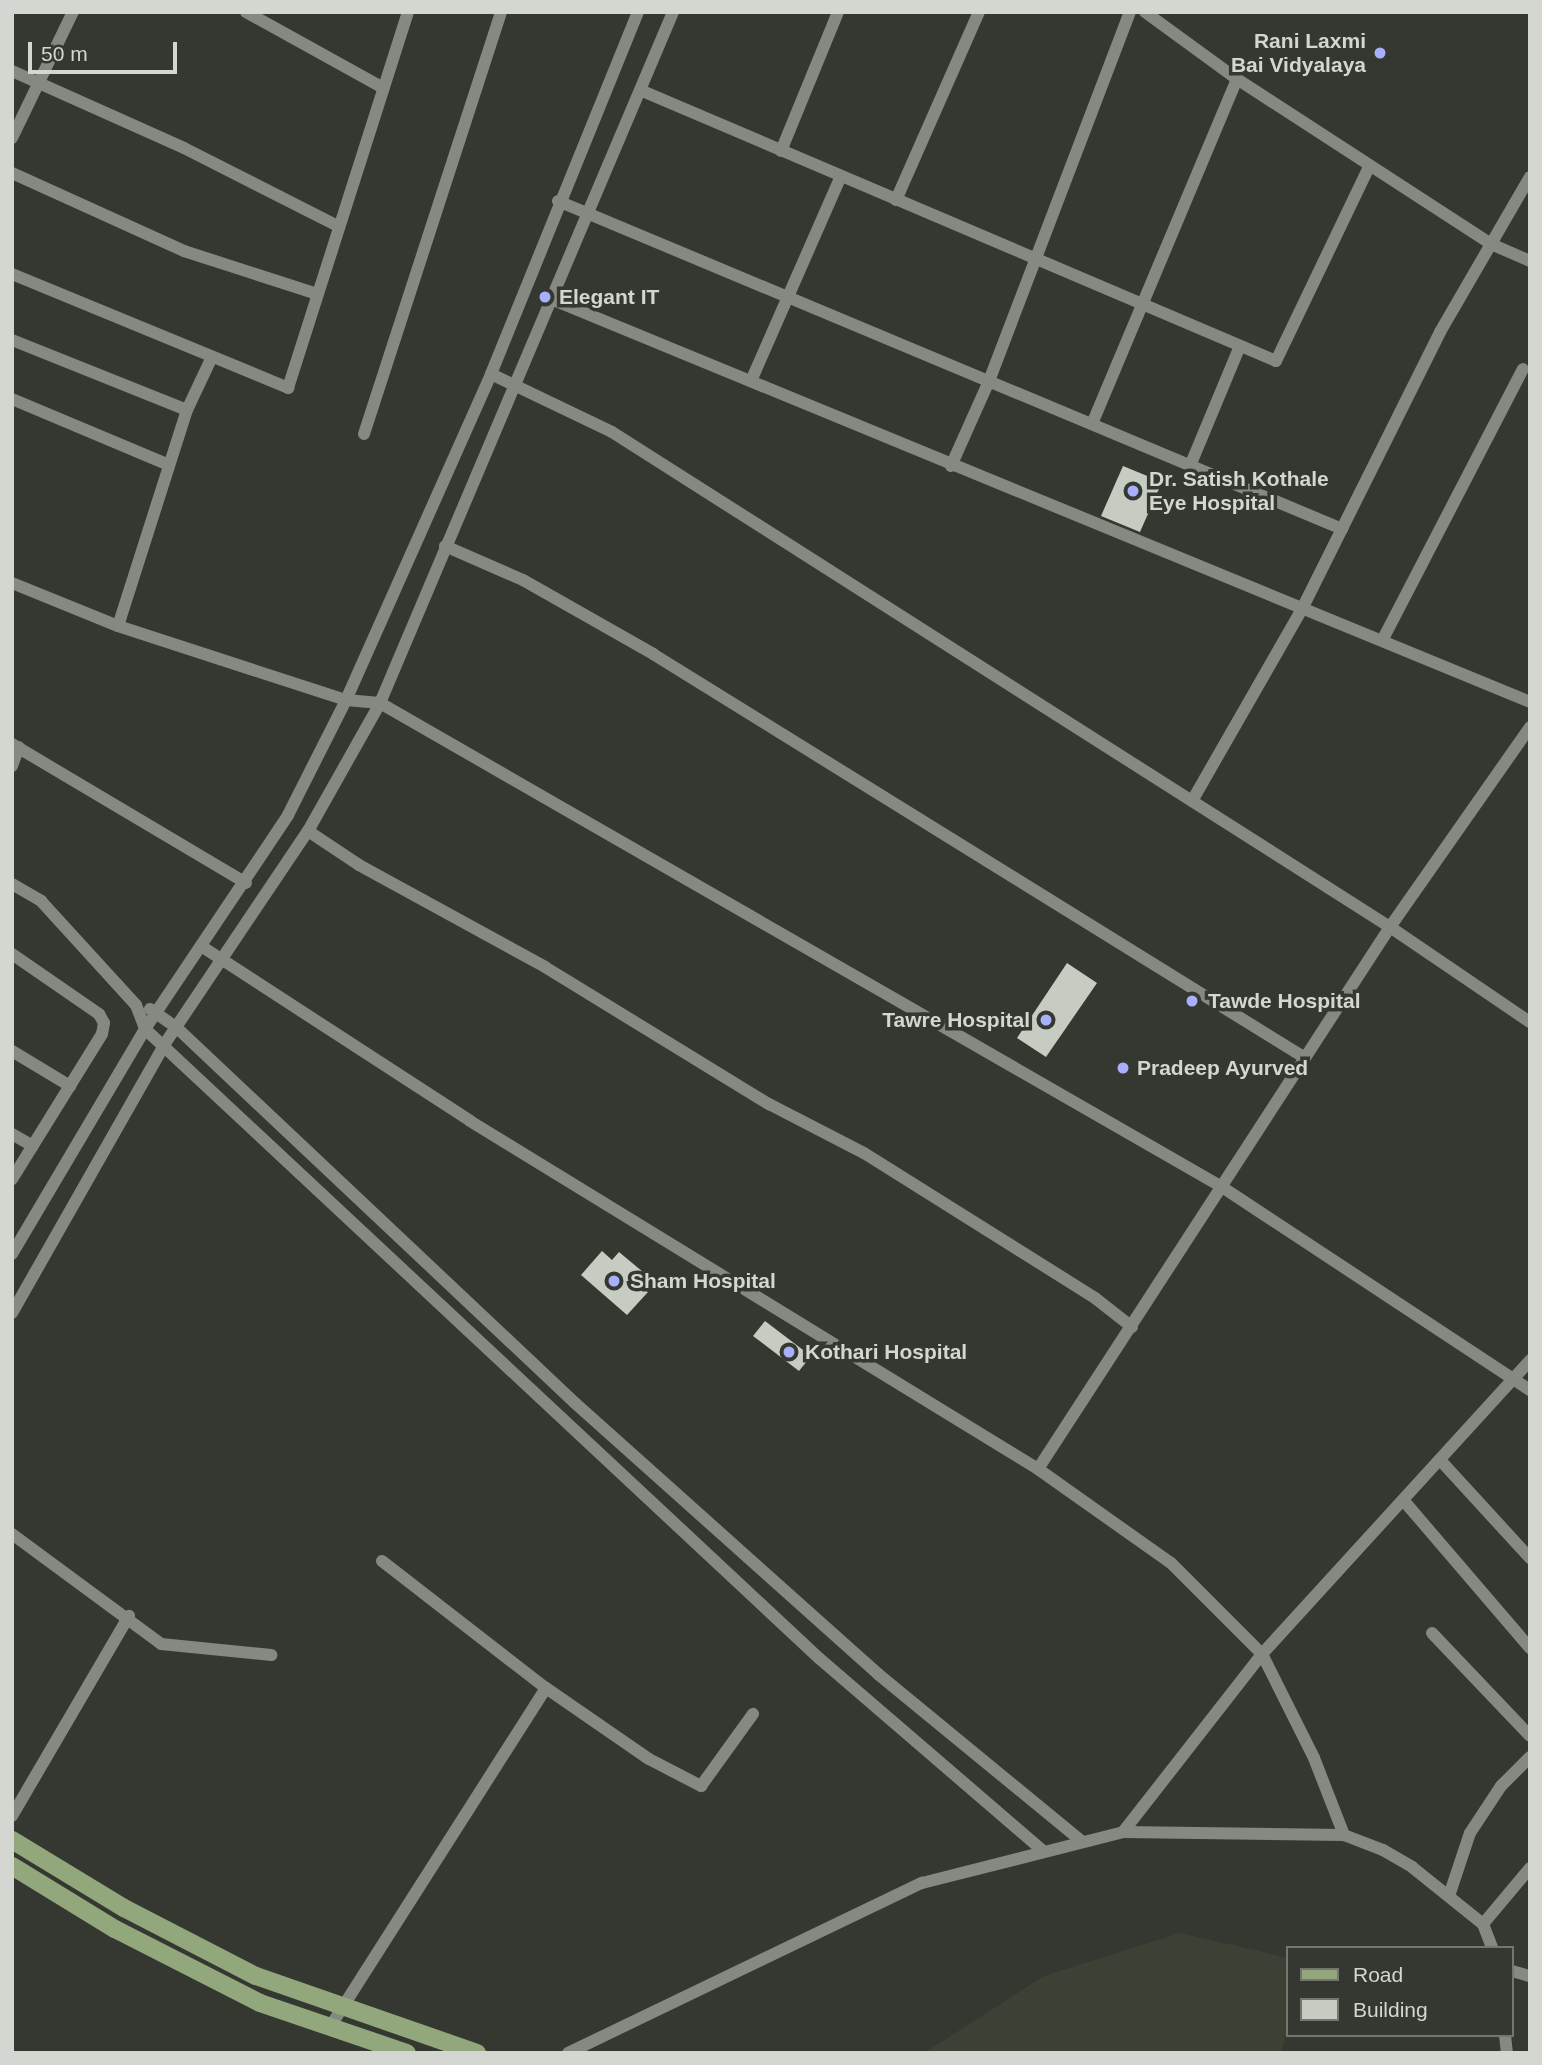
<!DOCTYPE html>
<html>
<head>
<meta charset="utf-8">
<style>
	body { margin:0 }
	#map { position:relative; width:1542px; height:2065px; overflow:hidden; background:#343831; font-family:Arial,sans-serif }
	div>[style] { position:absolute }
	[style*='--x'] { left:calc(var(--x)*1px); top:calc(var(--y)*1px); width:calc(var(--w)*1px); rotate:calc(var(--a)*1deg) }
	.built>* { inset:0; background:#3b4235 }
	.building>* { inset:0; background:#c7ccc2 }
	.minor>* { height:12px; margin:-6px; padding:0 6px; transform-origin:6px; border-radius:6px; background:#858981 }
	.major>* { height:18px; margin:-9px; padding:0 9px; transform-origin:9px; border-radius:9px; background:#92a77b }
	.dots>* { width:19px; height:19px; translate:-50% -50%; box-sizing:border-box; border:4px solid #343831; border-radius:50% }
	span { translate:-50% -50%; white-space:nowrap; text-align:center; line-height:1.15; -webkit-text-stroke:7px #343831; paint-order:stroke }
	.poi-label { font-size:21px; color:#d3d6d1; font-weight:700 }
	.right { translate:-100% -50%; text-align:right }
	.left { translate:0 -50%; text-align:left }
	.frame { position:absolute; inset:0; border:14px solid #d3d6d1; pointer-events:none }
	.legend { position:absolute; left:1286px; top:1946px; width:228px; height:91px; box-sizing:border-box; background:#343831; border:2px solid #747771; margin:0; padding:9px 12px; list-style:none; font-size:21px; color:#d3d6d1 }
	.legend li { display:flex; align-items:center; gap:14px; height:35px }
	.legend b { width:35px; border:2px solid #747771 }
	.scale { position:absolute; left:28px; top:42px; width:149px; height:32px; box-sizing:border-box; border:4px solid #d3d6d1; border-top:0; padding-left:9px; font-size:21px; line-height:24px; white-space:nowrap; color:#d3d6d1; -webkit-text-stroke:5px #343831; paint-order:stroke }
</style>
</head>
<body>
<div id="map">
	<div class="built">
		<div style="clip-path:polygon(1180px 1933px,1288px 1958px,1288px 2028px,1281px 2053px,924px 2053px,1044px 1976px)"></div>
	</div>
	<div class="building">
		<div style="clip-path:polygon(1123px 466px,1162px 482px,1140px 532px,1101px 516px)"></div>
		<div style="clip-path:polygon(1067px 963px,1097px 983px,1046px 1057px,1017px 1038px)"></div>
		<div style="clip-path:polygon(602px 1251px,612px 1260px,619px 1252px,643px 1272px,635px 1281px,648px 1292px,627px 1315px,581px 1275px)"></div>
		<div style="clip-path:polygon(765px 1321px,811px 1356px,799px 1371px,753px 1336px)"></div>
	</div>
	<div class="minor">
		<div style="--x:246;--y:12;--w:157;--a:29"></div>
		<div style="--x:1145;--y:12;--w:114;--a:36.1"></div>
		<div style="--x:1237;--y:79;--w:303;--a:33"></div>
		<div style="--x:1491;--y:244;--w:43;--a:23.6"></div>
		<div style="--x:12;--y:71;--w:188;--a:24.1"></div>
		<div style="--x:184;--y:148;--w:173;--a:26.9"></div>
		<div style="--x:640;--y:90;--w:691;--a:23.08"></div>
		<div style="--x:1276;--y:361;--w:217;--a:-64.4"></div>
		<div style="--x:12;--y:138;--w:140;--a:-64.2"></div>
		<div style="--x:781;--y:151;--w:150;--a:-67.7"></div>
		<div style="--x:12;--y:173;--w:189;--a:24.4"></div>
		<div style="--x:184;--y:251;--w:140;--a:17.9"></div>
		<div style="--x:896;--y:200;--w:206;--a:-66.2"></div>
		<div style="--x:558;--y:201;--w:850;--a:22.7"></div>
		<div style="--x:12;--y:274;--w:299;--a:22.4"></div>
		<div style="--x:288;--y:388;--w:395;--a:-72.3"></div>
		<div style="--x:551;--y:299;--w:1059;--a:22.37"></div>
		<div style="--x:12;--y:340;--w:188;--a:21.8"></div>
		<div style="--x:491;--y:374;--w:134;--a:25.6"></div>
		<div style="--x:612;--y:432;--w:922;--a:32.47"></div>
		<div style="--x:1390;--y:927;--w:169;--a:34.2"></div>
		<div style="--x:751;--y:381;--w:224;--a:-66.3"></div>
		<div style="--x:12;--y:399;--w:170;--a:22.8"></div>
		<div style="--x:1092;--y:424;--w:374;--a:-67.2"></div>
		<div style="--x:364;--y:434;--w:444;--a:-72"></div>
		<div style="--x:951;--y:466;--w:93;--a:-65.9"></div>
		<div style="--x:989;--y:381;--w:395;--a:-69.1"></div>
		<div style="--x:1190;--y:466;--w:130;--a:-67.4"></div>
		<div style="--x:445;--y:546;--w:85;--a:23.6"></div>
		<div style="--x:523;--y:580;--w:150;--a:29.6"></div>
		<div style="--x:653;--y:654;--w:767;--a:31.78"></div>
		<div style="--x:12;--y:583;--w:114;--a:22.1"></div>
		<div style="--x:118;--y:626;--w:240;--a:18"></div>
		<div style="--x:346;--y:700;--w:34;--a:5"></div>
		<div style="--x:380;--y:703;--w:971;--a:29.89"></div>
		<div style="--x:1222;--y:1187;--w:369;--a:33.4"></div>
		<div style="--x:118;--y:626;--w:227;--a:-72.3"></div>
		<div style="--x:187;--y:410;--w:56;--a:-64.8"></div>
		<div style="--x:1383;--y:639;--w:304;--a:-62.6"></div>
		<div style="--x:12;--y:744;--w:272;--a:30.7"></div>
		<div style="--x:12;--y:766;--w:20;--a:-70"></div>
		<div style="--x:1192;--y:801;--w:221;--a:-60.2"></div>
		<div style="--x:1302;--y:609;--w:309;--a:-63.5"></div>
		<div style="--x:1440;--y:332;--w:179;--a:-59.9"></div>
		<div style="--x:308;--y:831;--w:61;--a:33.7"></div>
		<div style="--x:359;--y:865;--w:212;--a:28.7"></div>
		<div style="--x:545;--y:967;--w:263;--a:31.5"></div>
		<div style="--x:769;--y:1104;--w:107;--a:27.3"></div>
		<div style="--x:864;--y:1153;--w:273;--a:32.1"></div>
		<div style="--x:1095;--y:1298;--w:47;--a:38.1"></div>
		<div style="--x:12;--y:884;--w:34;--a:30"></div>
		<div style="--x:41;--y:901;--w:141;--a:47.6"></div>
		<div style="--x:136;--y:1005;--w:26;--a:69"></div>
		<div style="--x:145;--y:1029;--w:923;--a:43.03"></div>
		<div style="--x:820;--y:1659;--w:294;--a:40.7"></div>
		<div style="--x:201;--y:946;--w:321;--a:33"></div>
		<div style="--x:470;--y:1121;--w:666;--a:31.49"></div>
		<div style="--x:1038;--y:1469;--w:163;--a:35.3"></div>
		<div style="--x:1171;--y:1563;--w:129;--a:45"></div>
		<div style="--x:1262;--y:1654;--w:116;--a:63.4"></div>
		<div style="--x:1314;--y:1758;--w:83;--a:68.7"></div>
		<div style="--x:12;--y:954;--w:106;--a:34.6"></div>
		<div style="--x:99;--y:1014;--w:10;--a:61"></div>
		<div style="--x:104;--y:1023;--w:11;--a:100"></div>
		<div style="--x:102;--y:1034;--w:171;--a:121.8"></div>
		<div style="--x:150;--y:1009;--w:32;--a:35"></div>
		<div style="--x:176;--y:1027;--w:548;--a:43.3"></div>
		<div style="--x:575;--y:1403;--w:407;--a:41.8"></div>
		<div style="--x:878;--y:1674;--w:263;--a:39.4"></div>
		<div style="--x:12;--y:1051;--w:68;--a:31.1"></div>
		<div style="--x:12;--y:1134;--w:24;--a:30"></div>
		<div style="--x:12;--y:1254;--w:261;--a:-59.4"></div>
		<div style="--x:145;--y:1029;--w:257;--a:-56.2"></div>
		<div style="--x:288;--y:815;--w:129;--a:-63.2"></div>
		<div style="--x:346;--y:700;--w:357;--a:-66"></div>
		<div style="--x:491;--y:374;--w:391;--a:-67.9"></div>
		<div style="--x:12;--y:1313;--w:308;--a:-60.4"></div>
		<div style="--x:164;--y:1045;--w:258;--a:-56.1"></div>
		<div style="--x:308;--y:831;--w:147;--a:-60.6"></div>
		<div style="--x:380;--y:703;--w:751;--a:-67.02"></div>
		<div style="--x:1441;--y:1461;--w:132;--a:47.5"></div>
		<div style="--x:1038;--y:1469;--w:646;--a:-57"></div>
		<div style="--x:1390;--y:927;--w:244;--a:-55"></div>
		<div style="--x:1404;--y:1501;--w:194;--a:49.4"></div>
		<div style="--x:12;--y:1534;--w:185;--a:36.4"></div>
		<div style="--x:161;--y:1644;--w:111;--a:5.7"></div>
		<div style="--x:382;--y:1561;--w:207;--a:37.8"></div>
		<div style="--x:546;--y:1688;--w:125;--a:34.6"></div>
		<div style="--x:649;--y:1759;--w:59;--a:27.4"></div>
		<div style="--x:701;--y:1786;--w:89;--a:-54.2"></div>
		<div style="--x:1432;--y:1633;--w:142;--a:46.4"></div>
		<div style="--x:12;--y:1816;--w:232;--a:-59.7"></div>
		<div style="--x:1123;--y:1832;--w:226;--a:-52"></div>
		<div style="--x:1262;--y:1654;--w:398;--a:-47.6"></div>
		<div style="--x:1449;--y:1896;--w:66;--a:-71.6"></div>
		<div style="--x:1470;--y:1833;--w:56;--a:-56.6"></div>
		<div style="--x:1501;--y:1786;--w:41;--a:-45"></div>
		<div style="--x:1483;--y:1924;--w:73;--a:-50"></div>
		<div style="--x:1512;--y:1971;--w:19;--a:16"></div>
		<div style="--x:330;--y:2027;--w:402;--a:-57.5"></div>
		<div style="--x:1505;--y:2035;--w:18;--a:84"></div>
		<div style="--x:568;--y:2053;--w:393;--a:-25.7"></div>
		<div style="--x:922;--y:1883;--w:207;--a:-14.2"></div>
		<div style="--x:1123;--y:1832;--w:221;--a:0.8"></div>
		<div style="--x:1344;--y:1835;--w:42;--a:21"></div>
		<div style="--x:1383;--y:1850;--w:34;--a:30"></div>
		<div style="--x:1412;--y:1867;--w:91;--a:38.8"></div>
		<div style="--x:1483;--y:1924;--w:26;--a:69"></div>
	</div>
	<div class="major">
		<div style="--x:12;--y:1840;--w:131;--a:31.3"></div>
		<div style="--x:124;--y:1908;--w:148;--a:27.3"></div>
		<div style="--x:256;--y:1976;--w:234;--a:19.2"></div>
		<div style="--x:12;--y:1866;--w:121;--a:31.5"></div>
		<div style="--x:115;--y:1929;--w:163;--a:27"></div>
		<div style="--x:260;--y:2003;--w:155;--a:18.8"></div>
	</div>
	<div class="dots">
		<div style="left:1380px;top:53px;background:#a8b0fc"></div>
		<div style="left:545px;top:297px;background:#a8b0fc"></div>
		<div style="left:1133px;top:491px;background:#a8b0fc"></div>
		<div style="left:1192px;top:1001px;background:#a8b0fc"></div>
		<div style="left:1046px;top:1020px;background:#a8b0fc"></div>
		<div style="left:1123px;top:1068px;background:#a8b0fc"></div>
		<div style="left:614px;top:1281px;background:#a8b0fc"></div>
		<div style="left:789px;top:1352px;background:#a8b0fc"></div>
	</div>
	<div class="poi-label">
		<span class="right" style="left:1366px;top:53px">Rani Laxmi<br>Bai Vidyalaya</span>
		<span class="left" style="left:559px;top:297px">Elegant IT</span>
		<span class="left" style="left:1149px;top:491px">Dr. Satish Kothale<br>Eye Hospital</span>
		<span class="left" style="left:1208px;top:1001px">Tawde Hospital</span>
		<span class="right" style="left:1030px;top:1020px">Tawre Hospital</span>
		<span class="left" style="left:1137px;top:1068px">Pradeep Ayurved</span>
		<span class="left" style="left:630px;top:1281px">Sham Hospital</span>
		<span class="left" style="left:805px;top:1352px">Kothari Hospital</span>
	</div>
	<div class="frame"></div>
	<ul class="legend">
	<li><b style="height:9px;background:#92a77b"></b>Road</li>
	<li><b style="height:19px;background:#c7ccc2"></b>Building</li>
	</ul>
	<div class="scale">50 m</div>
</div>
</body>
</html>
